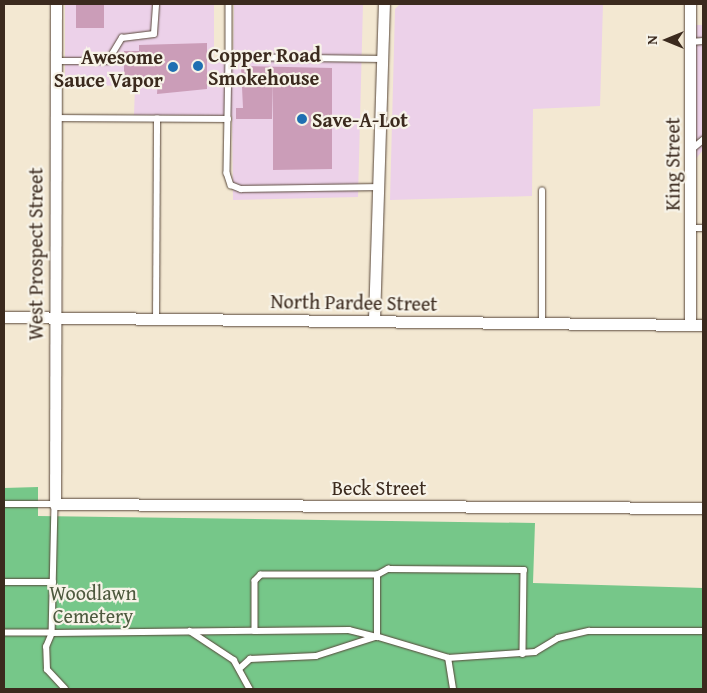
<!DOCTYPE html>
<html>
<head>
<meta charset="utf-8">
<style>
	body { margin:0 }
	#map { position:relative; width:707px; height:693px; overflow:hidden; background:#f3e8d2; font-family:"Gentium Book Plus",serif }
	div>[style] { position:absolute }
	.built>* { inset:0; background:#ecd1e9 }
	.green>* { inset:0; background:#76c789 }
	.building>* { inset:0; background:#cb9db8 }
	.roads { filter:drop-shadow(0 0 1px #574639) drop-shadow(0 0 1px #574639) }
	.lane>* { height:5.5px; margin:-2.75px; padding:0 2.75px; transform-origin:2.75px; border-radius:2.75px; background:#fff }
	.street>* { height:11px; margin:-5.5px; padding:0 5.5px; transform-origin:5.5px; border-radius:5.5px; background:#fff }
	.dots>* { width:14px; height:14px; translate:-50% -50%; box-sizing:border-box; border:2px solid #f7f3e8; border-radius:50% }
	span { translate:-50% -50%; white-space:nowrap; text-align:center; line-height:1.15; -webkit-text-stroke:4.5px #f7f3e8; paint-order:stroke }
	.poi-label { font-size:20px; color:#3b2a1e; font-weight:700 }
	.left { translate:0 -50%; text-align:left }
	.right { translate:-100% -50%; text-align:right }
	.street-label { font-size:20px; color:#3b2a1e }
	.park-label { font-size:20px; color:#4d593e }
	.frame { position:absolute; inset:0; border:5px solid #3b2a1e; pointer-events:none }
	.north { position:absolute; left:642px; top:15px; width:50px; height:50px; -webkit-text-stroke:4px #f7f3e8; paint-order:stroke; rotate:270deg; font-size:14px; font-weight:700; line-height:20px; text-align:center; color:#3b2a1e }
	.north::after { content:''; display:block; margin:auto; width:18px; height:22px; background:#3b2a1e; clip-path:polygon(50% 0,100% 100%,50% 72%,0 100%) }
</style>
</head>
<body>
<div id="map">
	<div class="built">
		<div style="clip-path:polygon(65px 4px,214px 4px,214px 62px,233px 62px,234px 4px,363px 4px,358px 197px,233px 200px,232px 116px,134px 115px,135px 86px,65px 85px)"></div>
		<div style="clip-path:polygon(400px 4px,603px 4px,600px 106px,533px 109px,532px 196px,390px 200px,395px 9px)"></div>
		<div style="clip-path:polygon(694px 25px,703px 25px,703px 150px,694px 161px)"></div>
	</div>
	<div class="green">
		<div style="clip-path:polygon(38px 487px,38px 516px,535px 523px,533px 583px,703px 588px,703px 689px,4px 689px,4px 488px)"></div>
	</div>
	<div class="building">
		<div style="clip-path:polygon(76px 4px,104px 5px,104px 28px,76px 28px)"></div>
		<div style="clip-path:polygon(207px 43px,207px 89px,157px 94px,158px 78px,124px 77px,124px 51px,139px 51px,139px 45px)"></div>
		<div style="clip-path:polygon(241px 66px,332px 68px,332px 169px,273px 170px,273px 79px,272px 119px,236px 119px,236px 108px,243px 108px)"></div>
	</div>
	<div class="roads">
		<div class="lane">
			<div style="left:229px;top:4px;width:53px;rotate:90deg"></div>
			<div style="left:229px;top:57px;width:154px;rotate:0.7deg"></div>
			<div style="left:690px;top:42px;width:13px;rotate:-4deg"></div>
			<div style="left:229px;top:57px;width:116px;rotate:91deg"></div>
			<div style="left:227px;top:173px;width:13px;rotate:72deg"></div>
			<div style="left:231px;top:185px;width:11px;rotate:22deg"></div>
			<div style="left:241px;top:189px;width:138px;rotate:-0.8deg"></div>
			<div style="left:56px;top:61px;width:52px"></div>
			<div style="left:108px;top:61px;width:27px;rotate:-59deg"></div>
			<div style="left:122px;top:38px;width:32px;rotate:-7deg"></div>
			<div style="left:154px;top:34px;width:30px;rotate:-86deg"></div>
			<div style="left:54px;top:118px;width:174px;rotate:0.3deg"></div>
			<div style="left:691px;top:150px;width:16px;rotate:-40deg"></div>
			<div style="left:691px;top:228px;width:12px"></div>
			<div style="left:156px;top:319px;width:200px;rotate:-89.7deg"></div>
			<div style="left:542px;top:324px;width:133px;rotate:-90deg"></div>
			<div style="left:4px;top:504px;width:51px"></div>
			<div style="left:55px;top:504px;width:129px;rotate:91.3deg"></div>
			<div style="left:52px;top:633px;width:48px;rotate:180deg"></div>
			<div style="left:377px;top:575px;width:116px;rotate:180deg"></div>
			<div style="left:261px;top:575px;width:8px;rotate:135deg"></div>
			<div style="left:255px;top:581px;width:50px;rotate:90deg"></div>
			<div style="left:255px;top:631px;width:94px;rotate:-0.6deg"></div>
			<div style="left:349px;top:630px;width:29px;rotate:14deg"></div>
			<div style="left:4px;top:582px;width:49px"></div>
			<div style="left:190px;top:631px;width:53px;rotate:33.4deg"></div>
			<div style="left:234px;top:660px;width:33px;rotate:61deg"></div>
			<div style="left:448px;top:658px;width:74px;rotate:-163.5deg"></div>
			<div style="left:377px;top:637px;width:62px;rotate:-90deg"></div>
			<div style="left:377px;top:575px;width:13px;rotate:-29deg"></div>
			<div style="left:388px;top:569px;width:136px;rotate:0.4deg"></div>
			<div style="left:524px;top:570px;width:84px;rotate:90.7deg"></div>
			<div style="left:239px;top:669px;width:15px;rotate:-42deg"></div>
			<div style="left:250px;top:659px;width:66px;rotate:-2.6deg"></div>
			<div style="left:316px;top:656px;width:62px;rotate:-17.9deg"></div>
			<div style="left:65px;top:689px;width:26px;rotate:-133deg"></div>
			<div style="left:47px;top:670px;width:23px;rotate:-92deg"></div>
			<div style="left:46px;top:647px;width:15px;rotate:-67deg"></div>
			<div style="left:52px;top:633px;width:203px;rotate:-0.6deg"></div>
			<div style="left:453px;top:689px;width:31px;rotate:-99deg"></div>
			<div style="left:448px;top:658px;width:87px;rotate:-3.9deg"></div>
			<div style="left:535px;top:652px;width:27px;rotate:-31deg"></div>
			<div style="left:558px;top:638px;width:32px;rotate:-13deg"></div>
			<div style="left:589px;top:631px;width:114px"></div>
		</div>
		<div class="street">
			<div style="left:56px;top:4px;width:500px;rotate:90.11deg"></div>
			<div style="left:55px;top:504px;width:648px;rotate:0.35deg"></div>
			<div style="left:4px;top:317px;width:699px;rotate:0.66deg"></div>
			<div style="left:374px;top:320px;width:316px;rotate:-88.2deg"></div>
			<div style="left:690px;top:325px;width:321px;rotate:-90deg"></div>
		</div>
	</div>
	<div class="dots">
		<div style="left:198px;top:66px;background:#1f6fb2"></div>
		<div style="left:173px;top:67px;background:#1f6fb2"></div>
		<div style="left:302px;top:119px;background:#1f6fb2"></div>
	</div>
	<div class="poi-label">
		<span class="left" style="left:208px;top:66px">Copper Road<br>Smokehouse</span>
		<span class="right" style="left:163px;top:68px">Awesome<br>Sauce Vapor</span>
		<span class="left" style="left:312px;top:119px">Save-A-Lot</span>
	</div>
	<div class="street-label">
		<span style="left:672px;top:164px;rotate:-90deg">King Street</span>
		<span style="left:35px;top:254px;rotate:-90deg">West Prospect Street</span>
		<span style="left:354px;top:302px;rotate:1deg">North Pardee Street</span>
		<span style="left:379px;top:487px">Beck Street</span>
	</div>
	<div class="park-label">
		<span style="left:93px;top:604px">Woodlawn<br>Cemetery</span>
	</div>
	<div class="frame"></div>
	<div class="north">N</div>
</div>
</body>
</html>
